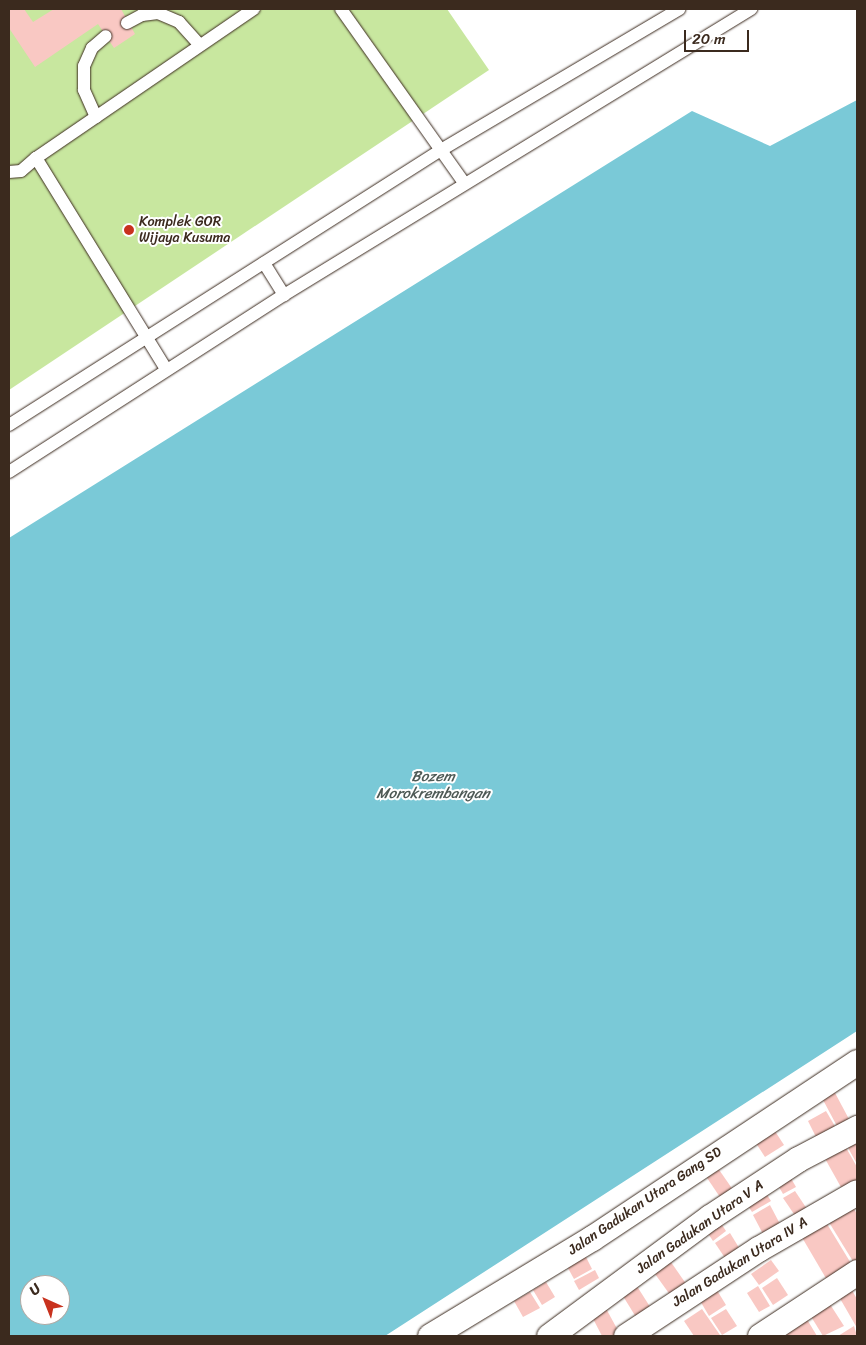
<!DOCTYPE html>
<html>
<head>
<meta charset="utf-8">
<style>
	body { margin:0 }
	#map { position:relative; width:866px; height:1345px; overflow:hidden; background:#fff; font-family:Sriracha,sans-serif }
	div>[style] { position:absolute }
	.green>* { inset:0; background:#c8e79f }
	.water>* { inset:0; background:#7ac9d7 }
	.building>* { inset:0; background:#f9c8c3 }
	.roads { filter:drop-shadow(0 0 1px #3b2a1e) drop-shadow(0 0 1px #3b2a1e) }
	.lane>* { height:12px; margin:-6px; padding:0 6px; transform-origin:6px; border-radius:6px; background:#fff }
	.street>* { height:25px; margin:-12.5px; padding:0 12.5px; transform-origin:12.5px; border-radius:12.5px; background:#fff }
	.dots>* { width:14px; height:14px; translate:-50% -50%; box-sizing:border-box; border:2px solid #fff; border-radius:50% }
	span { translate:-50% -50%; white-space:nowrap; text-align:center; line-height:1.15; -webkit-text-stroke:4px #fff; paint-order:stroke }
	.poi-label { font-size:14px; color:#3b2a1e }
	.left { translate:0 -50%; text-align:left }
	.street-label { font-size:14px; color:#3b2a1e }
	.water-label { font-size:15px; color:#4e5a56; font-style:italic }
	.frame { position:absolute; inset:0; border:10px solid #3b2a1e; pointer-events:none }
	.north { position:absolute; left:20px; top:1275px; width:50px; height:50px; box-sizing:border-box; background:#fff; border:1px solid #b1aaa5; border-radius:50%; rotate:316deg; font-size:14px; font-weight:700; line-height:20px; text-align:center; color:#3b2a1e }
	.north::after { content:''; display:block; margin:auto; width:18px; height:22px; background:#c8321e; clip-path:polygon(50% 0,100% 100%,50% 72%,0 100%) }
	.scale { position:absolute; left:684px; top:30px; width:65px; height:22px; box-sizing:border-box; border:2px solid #3b2a1e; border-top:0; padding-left:6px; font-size:15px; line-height:18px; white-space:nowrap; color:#3b2a1e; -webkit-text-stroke:4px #fff; paint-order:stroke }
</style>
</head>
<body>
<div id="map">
	<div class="green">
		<div style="clip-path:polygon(9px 9px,447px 9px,489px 70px,9px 390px)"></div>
	</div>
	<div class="water">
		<div style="clip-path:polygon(evenodd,857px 100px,857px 1031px,385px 1336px,9px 1336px,9px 538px,692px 111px,770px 146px,857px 100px,30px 1285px,60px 1285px,60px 1315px,30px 1315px,30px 1285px)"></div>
	</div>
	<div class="building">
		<div style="clip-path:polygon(9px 9px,24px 9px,33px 22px,54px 9px,121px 9px,135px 34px,114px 48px,98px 24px,35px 67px,9px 28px)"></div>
		<div style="clip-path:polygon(834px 1091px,850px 1121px,838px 1128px,822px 1098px)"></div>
		<div style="clip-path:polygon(826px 1111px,836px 1128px,817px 1139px,808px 1121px)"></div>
		<div style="clip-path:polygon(769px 1122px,784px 1145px,765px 1157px,750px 1134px)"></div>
		<div style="clip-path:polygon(857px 1140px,857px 1164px,847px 1146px)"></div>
		<div style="clip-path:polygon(844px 1144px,857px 1167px,857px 1180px,842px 1189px,823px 1155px)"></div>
		<div style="clip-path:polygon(715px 1164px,738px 1197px,726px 1206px,703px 1172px)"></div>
		<div style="clip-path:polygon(788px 1173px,796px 1187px,783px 1194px,775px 1180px)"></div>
		<div style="clip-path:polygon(764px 1190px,771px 1201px,752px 1212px,745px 1201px)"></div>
		<div style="clip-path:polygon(795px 1191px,807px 1209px,796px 1217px,783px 1198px)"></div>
		<div style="clip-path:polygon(851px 1204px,857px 1214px,857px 1261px,854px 1263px,827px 1219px)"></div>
		<div style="clip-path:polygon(770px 1205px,780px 1224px,763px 1234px,753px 1215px)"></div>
		<div style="clip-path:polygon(716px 1216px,726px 1231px,713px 1241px,703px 1226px)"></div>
		<div style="clip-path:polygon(824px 1219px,852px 1265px,827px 1280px,800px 1234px)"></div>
		<div style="clip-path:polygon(730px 1233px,741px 1251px,727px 1261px,715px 1243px)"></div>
		<div style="clip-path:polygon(583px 1251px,592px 1269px,574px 1279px,564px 1261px)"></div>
		<div style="clip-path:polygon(666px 1255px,689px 1288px,673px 1299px,650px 1267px)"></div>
		<div style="clip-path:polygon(771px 1260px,779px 1271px,759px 1285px,751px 1274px)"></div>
		<div style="clip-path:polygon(595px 1270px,599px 1278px,579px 1290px,574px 1281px)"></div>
		<div style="clip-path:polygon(777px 1278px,788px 1295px,773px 1305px,762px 1288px)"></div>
		<div style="clip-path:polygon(633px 1280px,654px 1313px,639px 1322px,618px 1288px)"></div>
		<div style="clip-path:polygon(546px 1282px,555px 1297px,542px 1305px,533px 1290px)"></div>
		<div style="clip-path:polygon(712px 1282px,726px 1305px,709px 1316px,695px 1292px)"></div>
		<div style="clip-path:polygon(758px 1286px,770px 1306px,759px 1312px,747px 1293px)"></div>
		<div style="clip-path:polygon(850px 1287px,857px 1299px,857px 1328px,838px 1295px)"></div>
		<div style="clip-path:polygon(530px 1292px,540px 1308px,523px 1317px,514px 1301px)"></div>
		<div style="clip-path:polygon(826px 1298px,844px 1326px,823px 1336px,807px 1310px)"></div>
		<div style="clip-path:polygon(603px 1303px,621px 1336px,602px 1336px,589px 1311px)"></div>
		<div style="clip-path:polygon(702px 1309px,720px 1335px,718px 1336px,694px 1336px,684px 1321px)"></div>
		<div style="clip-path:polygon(726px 1309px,737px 1326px,722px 1335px,711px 1318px)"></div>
		<div style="clip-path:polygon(805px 1316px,817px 1336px,775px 1336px)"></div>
		<div style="clip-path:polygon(854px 1326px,857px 1336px,838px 1336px)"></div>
	</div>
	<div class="roads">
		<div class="lane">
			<div style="left:341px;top:9px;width:213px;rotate:54.7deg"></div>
			<div style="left:127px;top:23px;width:17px;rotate:-28deg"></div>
			<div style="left:142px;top:15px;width:16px;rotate:-7deg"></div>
			<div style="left:158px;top:13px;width:23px;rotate:23deg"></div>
			<div style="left:179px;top:22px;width:31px;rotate:48deg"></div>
			<div style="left:96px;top:117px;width:30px;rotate:-114deg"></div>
			<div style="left:84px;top:90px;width:24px;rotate:-90deg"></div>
			<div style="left:84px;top:66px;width:20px;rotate:-66deg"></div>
			<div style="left:92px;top:48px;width:18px;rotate:-41deg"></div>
			<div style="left:9px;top:172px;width:12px;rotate:-5deg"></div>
			<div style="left:21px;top:171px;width:20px;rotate:-41deg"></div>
			<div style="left:264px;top:263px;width:38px;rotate:58deg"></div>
			<div style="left:166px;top:369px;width:248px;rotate:-121.6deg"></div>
			<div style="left:36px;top:158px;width:264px;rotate:-34.4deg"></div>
			<div style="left:9px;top:425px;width:512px;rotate:-32.48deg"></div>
			<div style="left:441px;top:150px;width:277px;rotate:-30.6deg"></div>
			<div style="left:9px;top:472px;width:327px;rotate:-32.8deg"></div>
			<div style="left:284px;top:295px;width:548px;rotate:-31.48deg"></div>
		</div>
		<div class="street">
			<div style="left:430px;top:1336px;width:189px;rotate:-31.2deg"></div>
			<div style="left:592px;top:1238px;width:318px;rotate:-33.6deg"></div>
			<div style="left:549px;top:1336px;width:200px;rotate:-36.5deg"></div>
			<div style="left:710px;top:1217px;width:105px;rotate:-33.4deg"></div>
			<div style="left:798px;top:1159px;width:67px;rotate:-27.7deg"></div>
			<div style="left:626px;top:1336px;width:158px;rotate:-33.4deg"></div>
			<div style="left:758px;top:1249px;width:114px;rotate:-29.9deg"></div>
			<div style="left:760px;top:1336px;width:116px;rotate:-33.4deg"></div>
		</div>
	</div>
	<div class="dots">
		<div style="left:129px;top:230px;background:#c8321e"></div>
	</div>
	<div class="poi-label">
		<span class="left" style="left:139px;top:230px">Komplek GOR<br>Wijaya Kusuma</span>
	</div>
	<div class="street-label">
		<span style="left:645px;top:1201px;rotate:-34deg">Jalan Gadukan Utara Gang SD</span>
		<span style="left:700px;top:1227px;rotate:-35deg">Jalan Gadukan Utara V A</span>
		<span style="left:740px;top:1262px;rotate:-32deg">Jalan Gadukan Utara IV A</span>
	</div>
	<div class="water-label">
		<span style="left:433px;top:785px">Bozem<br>Morokrembangan</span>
	</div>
	<div class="frame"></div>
	<div class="north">U</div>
	<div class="scale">20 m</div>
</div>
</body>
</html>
